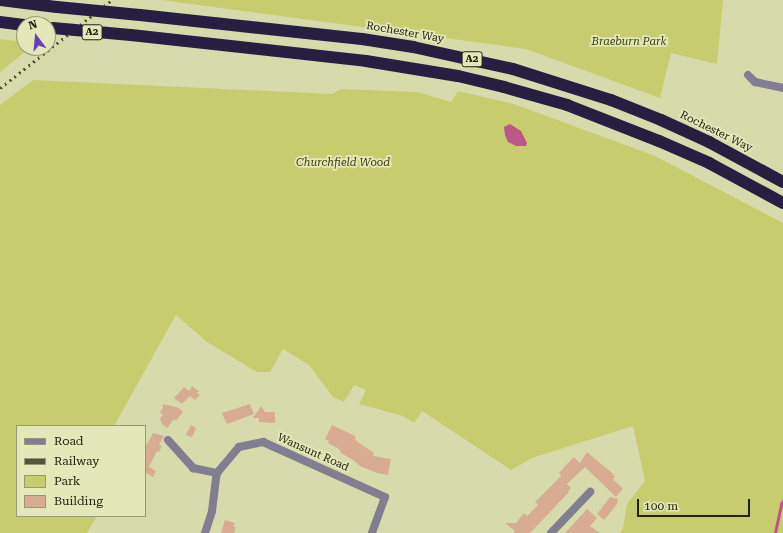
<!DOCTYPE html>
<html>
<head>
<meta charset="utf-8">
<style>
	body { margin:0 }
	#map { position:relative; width:783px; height:533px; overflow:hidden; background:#d7dbac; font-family:"Roboto Serif",serif }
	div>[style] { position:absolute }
	.green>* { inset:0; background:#c7cd6e }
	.water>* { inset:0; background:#bc5788 }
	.stream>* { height:2.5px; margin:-1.25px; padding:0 1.25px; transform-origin:1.25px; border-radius:1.25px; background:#bc5788 }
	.building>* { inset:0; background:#d8ac93 }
	.minor>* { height:8px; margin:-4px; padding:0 4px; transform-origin:4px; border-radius:4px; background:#807e90 }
	.highway>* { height:12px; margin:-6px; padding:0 6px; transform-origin:6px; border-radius:6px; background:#261f41 }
	.rail>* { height:2.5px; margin-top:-1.25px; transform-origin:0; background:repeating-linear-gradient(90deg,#54553b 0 2px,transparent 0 6px) }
	.highway-bridge>* { height:12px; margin:-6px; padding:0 6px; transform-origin:6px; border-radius:6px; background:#261f41 }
	span { translate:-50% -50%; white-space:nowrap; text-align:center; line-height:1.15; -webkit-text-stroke:3.5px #e4e8b9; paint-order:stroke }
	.shield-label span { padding:1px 3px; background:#e4e8b9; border:1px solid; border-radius:3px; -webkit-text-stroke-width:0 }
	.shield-label { font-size:10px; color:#212210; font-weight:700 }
	.street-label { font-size:11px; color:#212210 }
	.park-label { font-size:11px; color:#3b3d0b; font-style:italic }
	.legend { position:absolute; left:16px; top:425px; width:130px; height:92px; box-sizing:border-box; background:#e4e8b9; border:1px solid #969975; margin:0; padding:5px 7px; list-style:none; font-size:12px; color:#212210 }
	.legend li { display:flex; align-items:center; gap:8px; height:20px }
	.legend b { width:20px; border:1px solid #969975 }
	.north { position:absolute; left:16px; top:16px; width:40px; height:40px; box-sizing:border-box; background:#e4e8b9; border:1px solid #969975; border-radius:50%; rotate:344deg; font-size:11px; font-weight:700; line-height:16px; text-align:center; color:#212210 }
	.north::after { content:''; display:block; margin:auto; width:14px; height:18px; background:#6642bb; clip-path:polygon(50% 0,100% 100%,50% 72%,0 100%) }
	.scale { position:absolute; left:637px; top:499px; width:113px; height:18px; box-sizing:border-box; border:2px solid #212210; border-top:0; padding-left:5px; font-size:12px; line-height:14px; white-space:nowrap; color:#212210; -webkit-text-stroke:3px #e4e8b9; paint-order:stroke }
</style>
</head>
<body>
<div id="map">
	<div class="green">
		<div style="clip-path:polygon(161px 0,723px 0,717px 64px,671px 53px,660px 98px,526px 49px)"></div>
		<div style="clip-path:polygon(0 39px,24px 42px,24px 48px,30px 48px,0 72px)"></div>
		<div style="clip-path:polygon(33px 80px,332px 94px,341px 89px,417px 92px,451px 102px,458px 91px,514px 104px,655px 156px,783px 223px,783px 533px,620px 533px,623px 528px,627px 504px,645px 481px,633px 426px,532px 458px,511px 470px,422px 411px,414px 423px,403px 416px,359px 404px,366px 390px,354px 385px,344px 402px,333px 397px,309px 365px,283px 349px,270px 372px,257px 372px,207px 342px,176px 315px,114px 426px,17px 426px,17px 516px,97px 516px,87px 533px,0 533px,0 105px)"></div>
	</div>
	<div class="water">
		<div style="clip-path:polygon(510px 124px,521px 131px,527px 143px,526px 146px,516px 146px,508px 142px,505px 135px,504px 127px)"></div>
	</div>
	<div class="stream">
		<div style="left:775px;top:533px;width:30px;rotate:-78deg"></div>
		<div style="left:781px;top:504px;width:4px;rotate:-56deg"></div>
	</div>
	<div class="building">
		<div style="clip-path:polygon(192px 386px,199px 391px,197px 393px,200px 395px,195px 400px,190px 396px,182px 404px,174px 398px,184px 387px,189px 391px)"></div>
		<div style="clip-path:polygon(163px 404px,179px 408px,183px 412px,176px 421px,174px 419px,167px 428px,162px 424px,160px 418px,163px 415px,160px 412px,163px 408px)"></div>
		<div style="clip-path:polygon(250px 404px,254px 414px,227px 424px,222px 413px)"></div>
		<div style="clip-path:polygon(261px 406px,265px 412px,275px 412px,275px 423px,259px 422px,259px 418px,253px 418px)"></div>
		<div style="clip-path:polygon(191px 425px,196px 428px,192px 437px,186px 435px)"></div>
		<div style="clip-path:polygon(332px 425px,355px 436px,356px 441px,374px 453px,373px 456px,391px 459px,388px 475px,377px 473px,360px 466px,353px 460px,341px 453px,339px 449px,328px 443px,329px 441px,325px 439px)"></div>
		<div style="clip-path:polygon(153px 433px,164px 436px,159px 445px,162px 446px,159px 452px,157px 451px,149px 467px,156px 471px,153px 477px,146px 473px,145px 476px,145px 448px)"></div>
		<div style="clip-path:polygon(587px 452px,612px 473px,615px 477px,613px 479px,623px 489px,616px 497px,585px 467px,567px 484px,571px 488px,568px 491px,569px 492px,530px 533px,513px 533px,515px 531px,505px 523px,516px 523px,524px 513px,527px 516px,538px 505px,535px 502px,561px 476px,559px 473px,568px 463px,574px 457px,580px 463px)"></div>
		<div style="clip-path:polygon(610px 497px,618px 499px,617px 504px,604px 520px,597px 514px)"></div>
		<div style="clip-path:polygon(587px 509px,597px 518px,590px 526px,600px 533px,565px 533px)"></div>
		<div style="clip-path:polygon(225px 520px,235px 523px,233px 527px,236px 527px,234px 533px,221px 533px)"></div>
	</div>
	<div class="minor">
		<div style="left:748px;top:75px;width:10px;rotate:45deg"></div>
		<div style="left:755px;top:82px;width:29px;rotate:12deg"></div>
		<div style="left:168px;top:440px;width:38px;rotate:48deg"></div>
		<div style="left:193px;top:468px;width:25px;rotate:12deg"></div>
		<div style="left:205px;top:533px;width:23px;rotate:-72deg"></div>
		<div style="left:212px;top:511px;width:38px;rotate:-83deg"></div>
		<div style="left:217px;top:473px;width:34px;rotate:-50deg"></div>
		<div style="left:239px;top:447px;width:25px;rotate:-12deg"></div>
		<div style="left:263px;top:442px;width:134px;rotate:24.3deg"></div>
		<div style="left:385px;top:497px;width:38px;rotate:110deg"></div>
		<div style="left:551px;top:533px;width:57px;rotate:-46.4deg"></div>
	</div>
	<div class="highway">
		<div style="left:0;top:0;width:57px;rotate:7deg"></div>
		<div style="left:140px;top:15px;width:223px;rotate:6.2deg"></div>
		<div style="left:362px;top:39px;width:52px;rotate:8.9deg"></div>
		<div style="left:413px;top:47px;width:102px;rotate:12.4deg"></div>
		<div style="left:513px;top:69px;width:103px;rotate:17.6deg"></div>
		<div style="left:611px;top:100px;width:54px;rotate:21.8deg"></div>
		<div style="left:661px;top:120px;width:53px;rotate:24.6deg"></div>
		<div style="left:709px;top:142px;width:84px;rotate:28.4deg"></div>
		<div style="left:0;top:22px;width:24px;rotate:7deg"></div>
		<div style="left:131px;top:35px;width:236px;rotate:6.3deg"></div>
		<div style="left:366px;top:61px;width:93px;rotate:9.3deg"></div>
		<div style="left:458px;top:76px;width:47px;rotate:13.4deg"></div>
		<div style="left:504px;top:87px;width:66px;rotate:15.9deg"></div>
		<div style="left:567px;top:105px;width:99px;rotate:21.4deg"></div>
		<div style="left:659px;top:141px;width:55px;rotate:23.7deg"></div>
		<div style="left:709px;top:163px;width:84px;rotate:28.4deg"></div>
	</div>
	<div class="rail">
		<div style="left:0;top:88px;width:142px;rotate:-38.2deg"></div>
	</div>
	<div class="highway-bridge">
		<div style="left:57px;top:7px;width:83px;rotate:5.5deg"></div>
		<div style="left:53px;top:28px;width:78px;rotate:5.1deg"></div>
	</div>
	<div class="shield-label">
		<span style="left:92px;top:32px">A2</span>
		<span style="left:472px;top:59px">A2</span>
	</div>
	<div class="street-label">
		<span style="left:405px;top:33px;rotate:10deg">Rochester Way</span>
		<span style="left:716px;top:132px;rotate:26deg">Rochester Way</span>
		<span style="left:313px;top:453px;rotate:24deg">Wansunt Road</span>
	</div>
	<div class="park-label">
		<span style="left:629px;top:42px">Braeburn Park</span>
		<span style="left:343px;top:163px">Churchfield Wood</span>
	</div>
	<ul class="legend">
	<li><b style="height:5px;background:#807e90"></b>Road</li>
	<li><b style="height:5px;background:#54553b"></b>Railway</li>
	<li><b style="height:11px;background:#c7cd6e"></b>Park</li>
	<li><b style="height:11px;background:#d8ac93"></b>Building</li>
	</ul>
	<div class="north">N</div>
	<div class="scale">100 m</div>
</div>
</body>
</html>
